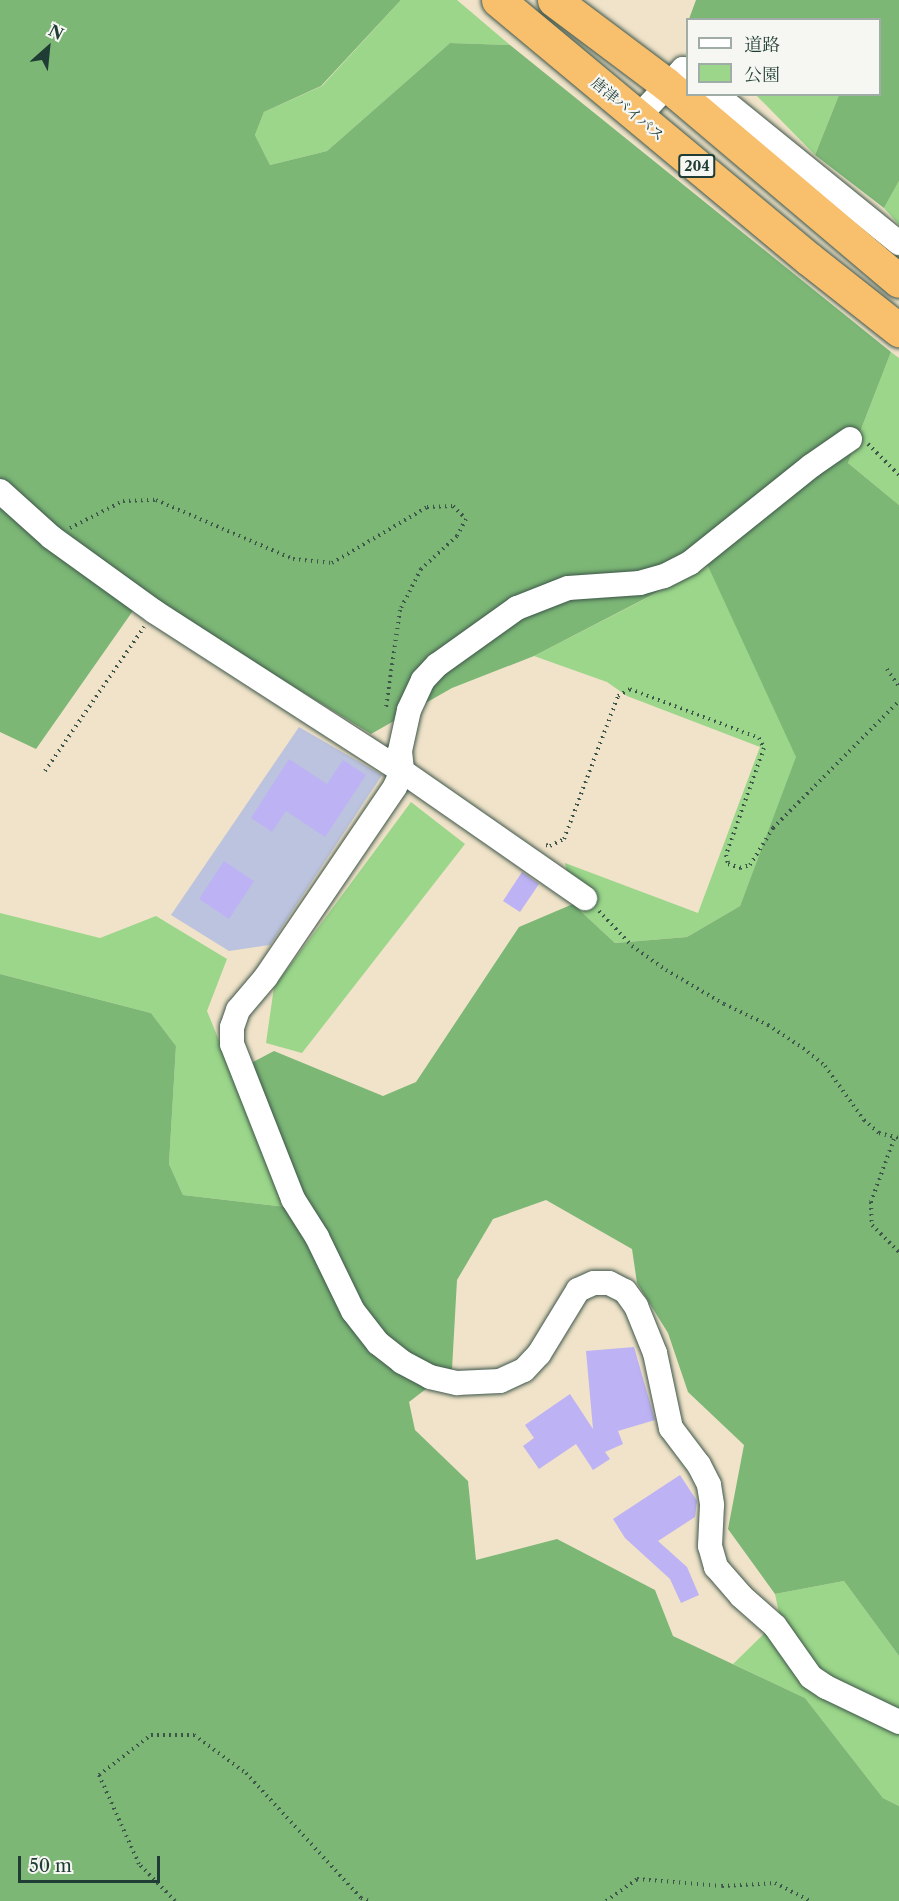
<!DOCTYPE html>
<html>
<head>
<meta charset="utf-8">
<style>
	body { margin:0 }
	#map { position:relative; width:899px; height:1901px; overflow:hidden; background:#f0e3c9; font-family:"Libre Caslon Text","Noto Serif JP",serif }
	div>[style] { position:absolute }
	.industrial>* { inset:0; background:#bcc3de }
	.green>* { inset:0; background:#9bd68a }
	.forest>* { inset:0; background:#7cb776 }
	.building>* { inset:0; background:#bdb2f3 }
	.path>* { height:4px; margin-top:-2px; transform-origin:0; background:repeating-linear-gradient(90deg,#3e564a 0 1.5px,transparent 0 6px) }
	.roads { filter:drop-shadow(0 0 2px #3e564a) drop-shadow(0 0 2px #3e564a) }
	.minor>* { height:24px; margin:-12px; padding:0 12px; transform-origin:12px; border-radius:12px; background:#fff }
	.highway>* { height:33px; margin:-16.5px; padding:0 16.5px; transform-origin:16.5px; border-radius:16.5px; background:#f8bf6c }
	span { translate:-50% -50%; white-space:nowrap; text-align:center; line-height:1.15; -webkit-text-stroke:4.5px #f6f6f2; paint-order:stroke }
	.shield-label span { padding:2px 4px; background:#f6f6f2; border:2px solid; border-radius:4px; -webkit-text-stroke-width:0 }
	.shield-label { font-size:14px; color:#1f3d34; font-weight:700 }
	.street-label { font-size:15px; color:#1f3d34 }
	.legend { position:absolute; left:686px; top:18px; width:195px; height:78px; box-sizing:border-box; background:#f6f6f2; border:2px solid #a0aca6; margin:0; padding:8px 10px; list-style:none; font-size:18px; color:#1f3d34 }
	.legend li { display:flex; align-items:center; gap:12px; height:30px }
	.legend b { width:30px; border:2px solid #a0aca6 }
	.north { position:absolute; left:18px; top:18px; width:60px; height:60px; -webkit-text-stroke:4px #f6f6f2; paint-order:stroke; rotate:27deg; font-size:16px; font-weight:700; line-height:24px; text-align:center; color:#1f3d34 }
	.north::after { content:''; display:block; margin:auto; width:21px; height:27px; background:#1f3d34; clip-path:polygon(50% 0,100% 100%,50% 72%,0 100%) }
	.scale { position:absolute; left:18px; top:1856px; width:142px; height:27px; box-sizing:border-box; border:3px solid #1f3d34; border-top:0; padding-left:8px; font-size:18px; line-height:21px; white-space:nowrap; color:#1f3d34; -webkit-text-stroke:4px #f6f6f2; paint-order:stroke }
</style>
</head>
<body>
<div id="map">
	<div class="industrial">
		<div style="clip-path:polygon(299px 727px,382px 775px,270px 945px,229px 951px,171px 915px)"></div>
	</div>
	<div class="green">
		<div style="clip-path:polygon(401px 0,457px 0,510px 45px,450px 43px,327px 151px,270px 165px,255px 135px,264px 112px,322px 86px)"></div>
		<div style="clip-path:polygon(756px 95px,839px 95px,815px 155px)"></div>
		<div style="clip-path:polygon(899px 181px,899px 225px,884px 208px)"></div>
		<div style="clip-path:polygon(891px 352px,899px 358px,899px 505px,848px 463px)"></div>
		<div style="clip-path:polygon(709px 566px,797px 757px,740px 906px,687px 937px,615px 943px,573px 904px,565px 863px,698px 913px,760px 747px,627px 696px,607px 682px,534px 656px)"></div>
		<div style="clip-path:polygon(411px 802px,465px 844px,302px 1053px,266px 1043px,274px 987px)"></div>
		<div style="clip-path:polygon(0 913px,100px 938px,156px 916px,227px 959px,207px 1011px,287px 1207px,183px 1195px,169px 1164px,176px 1046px,151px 1013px,0 974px)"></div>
		<div style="clip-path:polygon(844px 1581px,899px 1656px,899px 1806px,883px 1798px,805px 1698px,733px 1664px,780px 1618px,775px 1594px)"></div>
	</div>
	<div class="forest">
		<div style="clip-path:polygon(0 0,401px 0,321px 86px,264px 112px,255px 135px,270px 165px,327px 151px,450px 43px,510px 45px,891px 352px,848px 463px,899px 505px,899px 1656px,844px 1581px,775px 1594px,728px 1529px,744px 1445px,688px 1392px,668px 1333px,637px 1283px,632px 1249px,546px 1200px,493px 1219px,457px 1280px,452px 1369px,409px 1402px,415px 1430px,468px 1481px,476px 1560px,557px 1539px,655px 1590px,673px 1636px,805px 1698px,883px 1798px,899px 1806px,899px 1901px,0 1901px,0 974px,151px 1013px,176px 1046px,169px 1164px,183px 1195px,286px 1207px,253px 1062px,274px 1051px,383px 1096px,416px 1082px,519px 927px,573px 904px,615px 943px,687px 937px,740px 906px,796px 757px,708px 566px,534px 656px,452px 688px,371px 734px,144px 595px,36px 749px,0 732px)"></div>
		<div style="clip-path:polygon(696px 0,899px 0,899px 181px,884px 208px,815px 155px,839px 95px,880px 94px,880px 20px,689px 19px)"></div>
	</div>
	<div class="building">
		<div style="clip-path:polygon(289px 759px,327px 784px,343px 760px,366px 775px,325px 837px,286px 811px,272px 832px,251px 818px)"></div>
		<div style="clip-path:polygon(224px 861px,254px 881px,229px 919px,199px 899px)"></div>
		<div style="clip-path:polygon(522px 872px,539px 884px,520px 912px,503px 901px)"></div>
		<div style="clip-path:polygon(634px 1347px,655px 1420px,618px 1431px,623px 1444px,605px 1452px,610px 1459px,593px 1470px,576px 1444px,539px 1469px,523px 1446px,534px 1438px,525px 1425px,570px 1394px,593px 1429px,586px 1351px)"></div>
		<div style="clip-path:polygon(680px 1475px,697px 1501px,695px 1517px,658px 1541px,687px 1567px,699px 1595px,681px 1603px,670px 1579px,625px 1538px,613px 1519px)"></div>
	</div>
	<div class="path">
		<div style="left:868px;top:444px;width:44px;rotate:45deg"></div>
		<div style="left:70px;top:528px;width:59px;rotate:-27deg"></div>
		<div style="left:123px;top:501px;width:33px;rotate:-2deg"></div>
		<div style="left:156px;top:500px;width:149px;rotate:23.3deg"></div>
		<div style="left:293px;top:559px;width:39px;rotate:6deg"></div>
		<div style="left:332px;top:563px;width:110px;rotate:-30.5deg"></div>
		<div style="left:427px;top:507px;width:26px;rotate:-2deg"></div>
		<div style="left:453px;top:506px;width:18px;rotate:45deg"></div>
		<div style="left:466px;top:519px;width:19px;rotate:118deg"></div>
		<div style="left:457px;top:536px;width:49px;rotate:137.5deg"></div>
		<div style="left:421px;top:569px;width:46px;rotate:117.1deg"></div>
		<div style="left:400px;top:610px;width:98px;rotate:98.2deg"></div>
		<div style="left:887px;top:669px;width:22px;rotate:56deg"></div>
		<div style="left:45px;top:771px;width:175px;rotate:-55.5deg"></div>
		<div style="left:546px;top:845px;width:4px;rotate:14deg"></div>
		<div style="left:550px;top:846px;width:16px;rotate:-27deg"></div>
		<div style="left:564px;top:839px;width:153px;rotate:-69.3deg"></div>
		<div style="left:618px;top:696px;width:14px;rotate:-30deg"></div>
		<div style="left:630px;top:689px;width:138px;rotate:20.8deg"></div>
		<div style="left:759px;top:738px;width:11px;rotate:63deg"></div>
		<div style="left:764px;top:748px;width:114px;rotate:109.6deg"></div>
		<div style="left:726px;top:855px;width:9px;rotate:77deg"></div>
		<div style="left:728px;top:864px;width:13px;rotate:18deg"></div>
		<div style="left:740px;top:868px;width:10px;rotate:-17deg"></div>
		<div style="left:750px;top:865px;width:44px;rotate:-58.1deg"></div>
		<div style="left:773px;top:828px;width:179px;rotate:-45.2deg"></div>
		<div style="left:599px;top:911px;width:48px;rotate:46.7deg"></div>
		<div style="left:632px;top:946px;width:42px;rotate:35.2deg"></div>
		<div style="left:666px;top:970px;width:67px;rotate:30.4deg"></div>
		<div style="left:724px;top:1004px;width:49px;rotate:25.5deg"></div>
		<div style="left:768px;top:1025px;width:42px;rotate:33.3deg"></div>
		<div style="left:803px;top:1048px;width:28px;rotate:39deg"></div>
		<div style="left:825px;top:1066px;width:67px;rotate:54.2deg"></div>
		<div style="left:864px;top:1120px;width:20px;rotate:41deg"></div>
		<div style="left:879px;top:1133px;width:21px;rotate:14deg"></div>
		<div style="left:894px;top:1139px;width:67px;rotate:110.1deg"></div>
		<div style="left:871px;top:1202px;width:23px;rotate:88deg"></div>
		<div style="left:872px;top:1225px;width:38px;rotate:45deg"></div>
		<div style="left:175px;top:1901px;width:52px;rotate:-134.2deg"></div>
		<div style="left:139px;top:1864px;width:98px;rotate:-114.2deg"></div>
		<div style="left:99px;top:1775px;width:66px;rotate:-37.6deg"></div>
		<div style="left:151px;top:1735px;width:43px"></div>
		<div style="left:194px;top:1735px;width:64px;rotate:36.2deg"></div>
		<div style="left:246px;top:1773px;width:170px;rotate:47.4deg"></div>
		<div style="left:361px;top:1898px;width:9px;rotate:21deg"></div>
		<div style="left:606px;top:1901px;width:38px;rotate:-35deg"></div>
		<div style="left:637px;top:1879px;width:85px;rotate:4.7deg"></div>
		<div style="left:722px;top:1886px;width:53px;rotate:-3.2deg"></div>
		<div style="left:775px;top:1883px;width:39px;rotate:27deg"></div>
	</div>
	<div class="roads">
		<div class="minor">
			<div style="left:715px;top:94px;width:237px;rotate:39deg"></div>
			<div style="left:638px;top:117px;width:66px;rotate:-46.8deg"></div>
			<div style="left:683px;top:69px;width:6px;rotate:39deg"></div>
			<div style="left:850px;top:439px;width:47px;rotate:145.3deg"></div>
			<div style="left:811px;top:466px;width:155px;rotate:141.3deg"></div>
			<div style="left:690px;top:563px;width:29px;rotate:153deg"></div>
			<div style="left:664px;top:576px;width:25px;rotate:164deg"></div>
			<div style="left:640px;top:583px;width:72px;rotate:176deg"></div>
			<div style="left:568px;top:588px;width:55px;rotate:158.6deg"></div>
			<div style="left:517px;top:608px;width:98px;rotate:144.5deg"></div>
			<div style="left:437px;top:665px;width:21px;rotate:133deg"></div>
			<div style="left:423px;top:680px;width:33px;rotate:115deg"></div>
			<div style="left:409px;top:710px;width:42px;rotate:102.4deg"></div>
			<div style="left:400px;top:751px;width:20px;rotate:84deg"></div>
			<div style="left:402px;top:771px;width:17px;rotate:114deg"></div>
			<div style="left:395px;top:787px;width:230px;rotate:124.2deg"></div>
			<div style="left:266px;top:977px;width:43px;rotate:130.3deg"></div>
			<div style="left:238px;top:1010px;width:18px;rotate:109deg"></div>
			<div style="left:232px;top:1027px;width:17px;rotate:90deg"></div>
			<div style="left:232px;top:1044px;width:167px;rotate:68.5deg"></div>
			<div style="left:293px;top:1199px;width:45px;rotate:57.7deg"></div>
			<div style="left:317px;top:1237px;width:82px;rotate:64.1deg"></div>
			<div style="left:353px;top:1311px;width:41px;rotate:52deg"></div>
			<div style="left:378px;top:1343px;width:31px;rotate:38deg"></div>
			<div style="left:402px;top:1362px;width:32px;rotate:28deg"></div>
			<div style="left:430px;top:1377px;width:28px;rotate:13deg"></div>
			<div style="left:457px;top:1383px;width:43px;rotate:-2.7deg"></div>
			<div style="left:500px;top:1381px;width:26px;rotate:-25deg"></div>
			<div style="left:524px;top:1370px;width:22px;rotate:-47deg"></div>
			<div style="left:539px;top:1354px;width:75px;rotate:-58.6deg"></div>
			<div style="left:578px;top:1290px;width:17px;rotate:-24deg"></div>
			<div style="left:594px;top:1283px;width:15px"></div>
			<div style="left:609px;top:1283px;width:18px;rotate:27deg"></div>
			<div style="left:625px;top:1291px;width:19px;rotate:54deg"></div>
			<div style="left:636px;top:1306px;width:51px;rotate:68deg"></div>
			<div style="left:655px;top:1353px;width:77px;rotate:78deg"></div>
			<div style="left:671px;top:1428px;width:46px;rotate:52.9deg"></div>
			<div style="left:699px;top:1465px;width:22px;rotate:63deg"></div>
			<div style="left:709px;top:1485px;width:20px;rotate:81deg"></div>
			<div style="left:712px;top:1505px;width:41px;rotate:92.8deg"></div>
			<div style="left:710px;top:1546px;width:22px;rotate:74deg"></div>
			<div style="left:716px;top:1567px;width:38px;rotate:49deg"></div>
			<div style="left:741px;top:1596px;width:45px;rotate:41.4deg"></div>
			<div style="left:775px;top:1626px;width:62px;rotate:54.8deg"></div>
			<div style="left:811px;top:1677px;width:18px;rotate:34deg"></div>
			<div style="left:826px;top:1687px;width:81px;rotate:25.6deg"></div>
			<div style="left:0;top:491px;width:69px;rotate:42deg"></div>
			<div style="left:51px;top:537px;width:128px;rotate:35.8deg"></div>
			<div style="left:155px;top:612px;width:294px;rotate:32.8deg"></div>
			<div style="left:402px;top:771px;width:223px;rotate:34.8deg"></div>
		</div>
		<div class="highway">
			<div style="left:498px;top:0;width:405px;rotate:39.8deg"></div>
			<div style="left:809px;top:259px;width:115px;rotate:38.3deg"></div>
			<div style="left:554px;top:0;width:140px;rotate:36.9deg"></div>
			<div style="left:666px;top:84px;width:305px;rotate:40.2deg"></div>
		</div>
	</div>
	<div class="shield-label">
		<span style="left:697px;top:166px">204</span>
	</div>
	<div class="street-label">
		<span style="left:628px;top:109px;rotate:40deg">唐津バイパス</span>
	</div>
	<ul class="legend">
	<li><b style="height:8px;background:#fff"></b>道路</li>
	<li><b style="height:16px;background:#9bd68a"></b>公園</li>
	</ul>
	<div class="north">N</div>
	<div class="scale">50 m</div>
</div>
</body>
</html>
